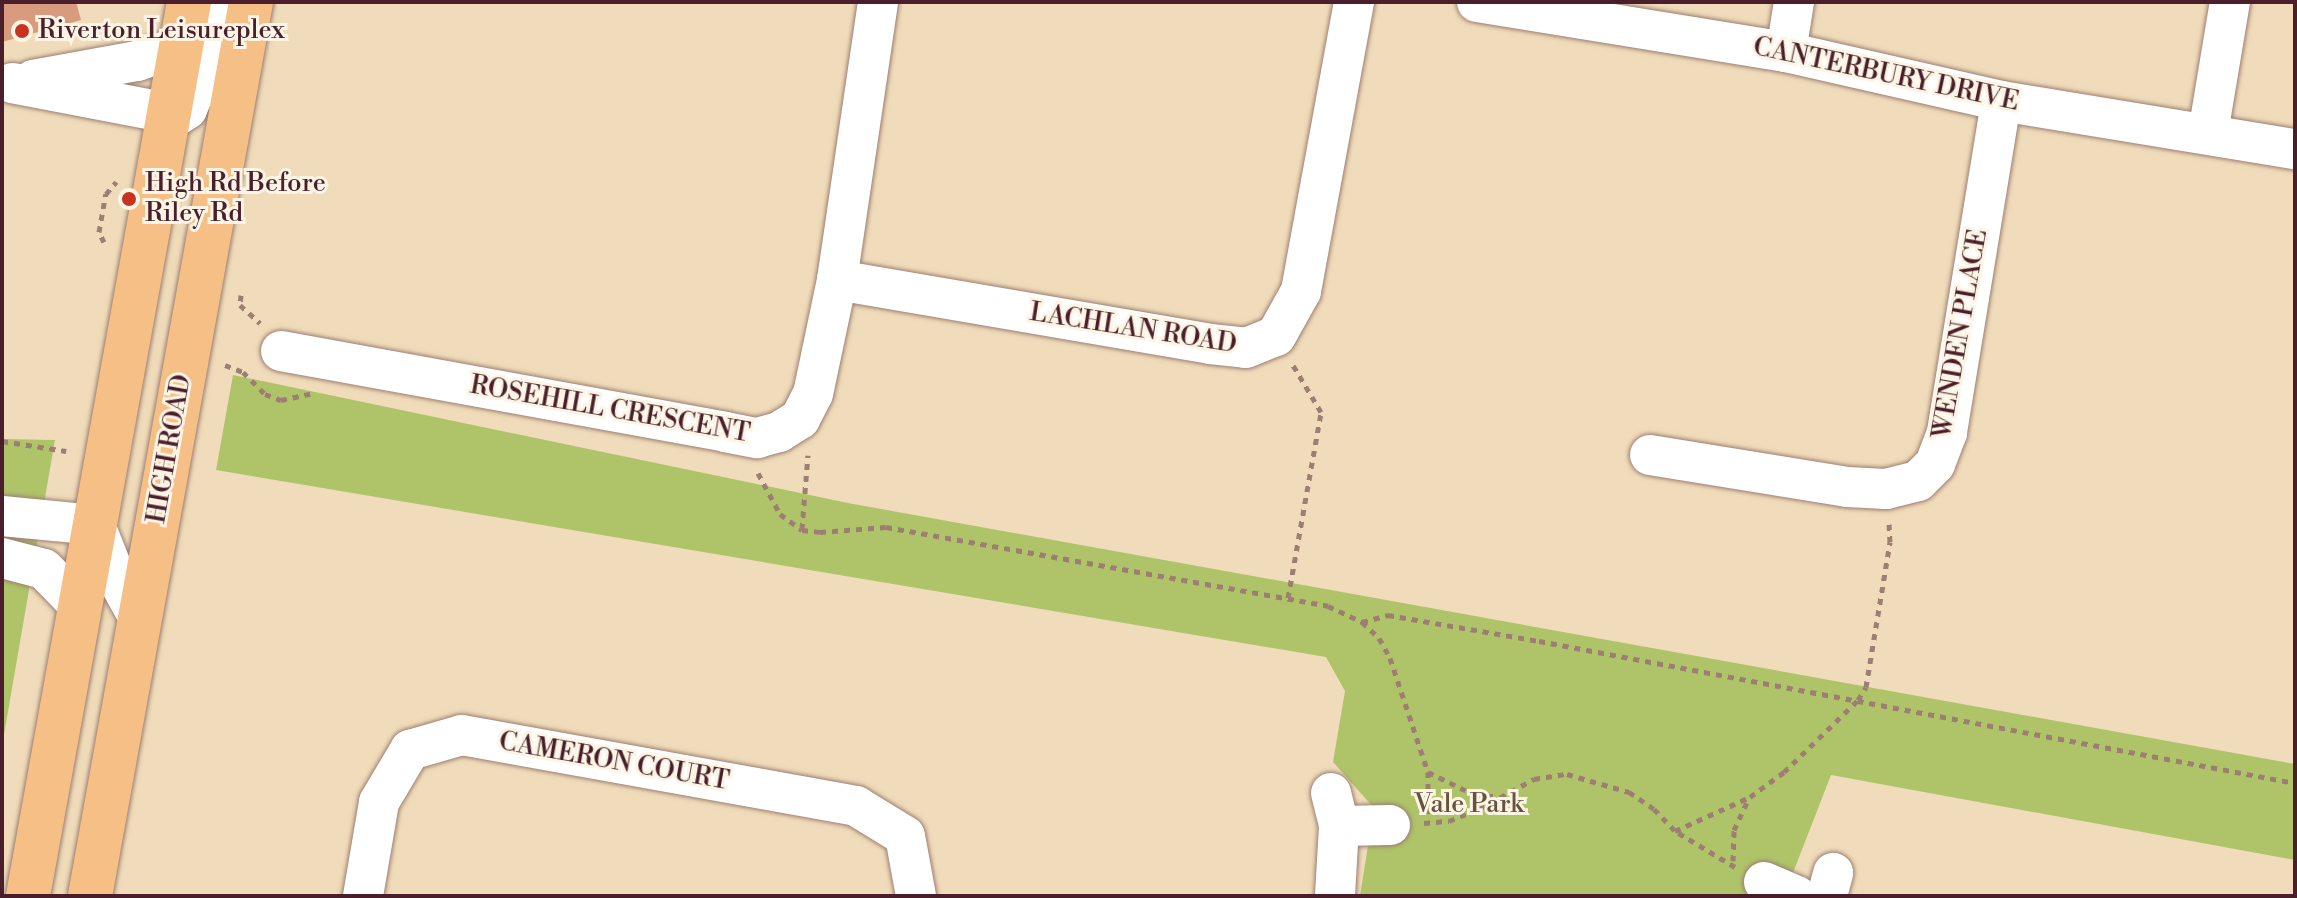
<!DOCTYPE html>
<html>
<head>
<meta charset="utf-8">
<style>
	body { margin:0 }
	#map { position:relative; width:2297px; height:898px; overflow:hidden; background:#f0dcba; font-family:"Libre Bodoni",serif }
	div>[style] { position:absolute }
	.green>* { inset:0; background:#afc469 }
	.building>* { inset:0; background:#d89b7d }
	.path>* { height:5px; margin-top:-2.5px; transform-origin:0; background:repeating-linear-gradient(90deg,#9d7e72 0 6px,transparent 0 12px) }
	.roads { filter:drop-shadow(0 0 2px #9d7e72) drop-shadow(0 0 2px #9d7e72) }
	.minor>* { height:40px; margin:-20px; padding:0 20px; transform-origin:20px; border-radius:20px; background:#fff }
	.major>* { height:44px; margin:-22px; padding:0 22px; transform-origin:22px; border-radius:22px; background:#f5bf86 }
	.dots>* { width:22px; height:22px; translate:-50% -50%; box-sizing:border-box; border:4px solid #fcf5e5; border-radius:50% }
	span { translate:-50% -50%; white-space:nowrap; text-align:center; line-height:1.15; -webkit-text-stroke:6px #fcf5e5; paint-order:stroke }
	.poi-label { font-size:26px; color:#4a1f2b }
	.left { translate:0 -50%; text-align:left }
	.street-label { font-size:26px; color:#4a1f2b }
	.park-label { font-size:26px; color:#68513e }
	.frame { position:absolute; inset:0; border:4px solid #4a1f2b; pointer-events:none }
</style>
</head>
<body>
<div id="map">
	<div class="green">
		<div style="clip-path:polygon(233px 375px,848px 503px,2295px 764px,2295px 860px,1831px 775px,1784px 896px,1360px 896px,1374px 808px,1333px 762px,1345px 691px,1326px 657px,216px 470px)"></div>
		<div style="clip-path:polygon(2px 439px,55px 440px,2px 746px)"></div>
	</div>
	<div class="building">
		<div style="clip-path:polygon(2px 2px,76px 2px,81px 20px,2px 42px)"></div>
	</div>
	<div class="path">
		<div style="left:104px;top:242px;width:11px;rotate:-117deg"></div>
		<div style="left:99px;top:232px;width:39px;rotate:-80deg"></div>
		<div style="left:106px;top:194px;width:16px;rotate:-50deg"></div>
		<div style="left:241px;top:295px;width:10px;rotate:96deg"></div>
		<div style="left:240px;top:305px;width:27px;rotate:42deg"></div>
		<div style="left:225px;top:365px;width:19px;rotate:21deg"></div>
		<div style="left:243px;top:372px;width:31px;rotate:45deg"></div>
		<div style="left:265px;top:394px;width:17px;rotate:21deg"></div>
		<div style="left:281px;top:400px;width:30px;rotate:-12deg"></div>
		<div style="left:2px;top:441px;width:65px;rotate:8.9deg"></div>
		<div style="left:758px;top:473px;width:47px;rotate:61.8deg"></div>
		<div style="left:780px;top:514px;width:27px;rotate:36deg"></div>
		<div style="left:802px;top:530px;width:18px;rotate:6deg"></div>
		<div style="left:820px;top:532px;width:66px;rotate:-4.3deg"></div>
		<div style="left:886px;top:527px;width:449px;rotate:10.1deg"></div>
		<div style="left:1328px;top:606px;width:38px;rotate:25deg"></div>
		<div style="left:1362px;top:622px;width:23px;rotate:43deg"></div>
		<div style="left:1379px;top:638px;width:23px;rotate:61deg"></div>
		<div style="left:1390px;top:658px;width:120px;rotate:71.6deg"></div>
		<div style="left:1428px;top:772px;width:46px;rotate:90deg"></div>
		<div style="left:802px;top:529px;width:74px;rotate:-85.4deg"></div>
		<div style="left:1288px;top:598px;width:189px;rotate:-79.9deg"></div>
		<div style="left:1321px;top:412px;width:55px;rotate:-120.8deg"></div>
		<div style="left:1362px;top:622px;width:27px;rotate:-15deg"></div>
		<div style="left:1388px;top:615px;width:153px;rotate:9.8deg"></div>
		<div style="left:1539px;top:641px;width:769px;rotate:10.64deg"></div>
		<div style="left:1428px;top:772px;width:52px;rotate:26.1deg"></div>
		<div style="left:1475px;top:795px;width:22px;rotate:3deg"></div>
		<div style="left:1424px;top:823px;width:25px;rotate:-5deg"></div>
		<div style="left:1449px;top:821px;width:32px;rotate:-22deg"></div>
		<div style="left:1479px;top:809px;width:63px;rotate:-28.6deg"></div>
		<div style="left:1534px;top:779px;width:33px;rotate:-9deg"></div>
		<div style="left:1567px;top:774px;width:65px;rotate:16.2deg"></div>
		<div style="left:1629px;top:792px;width:30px;rotate:34deg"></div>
		<div style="left:1654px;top:809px;width:30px;rotate:46deg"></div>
		<div style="left:1733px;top:861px;width:31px;rotate:-88deg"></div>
		<div style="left:1734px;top:830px;width:35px;rotate:-65deg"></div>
		<div style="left:1735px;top:867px;width:70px;rotate:-149deg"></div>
		<div style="left:1675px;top:831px;width:82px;rotate:-24.4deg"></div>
		<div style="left:1750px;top:797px;width:42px;rotate:-36.3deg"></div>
		<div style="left:1784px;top:772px;width:103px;rotate:-44.2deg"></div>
		<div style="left:1858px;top:700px;width:15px;rotate:-58deg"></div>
		<div style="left:1866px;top:687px;width:147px;rotate:-80.6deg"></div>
		<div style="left:1890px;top:542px;width:18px;rotate:-93deg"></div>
	</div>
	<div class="roads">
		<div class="minor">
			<div style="left:1477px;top:2px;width:313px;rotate:9.2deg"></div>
			<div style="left:1786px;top:52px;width:221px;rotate:12.8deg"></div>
			<div style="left:2001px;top:101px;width:298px;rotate:9.3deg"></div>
			<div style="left:1786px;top:52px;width:51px;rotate:-80.9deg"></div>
			<div style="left:33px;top:80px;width:106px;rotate:-10.4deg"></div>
			<div style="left:137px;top:61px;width:46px;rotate:-18.8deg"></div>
			<div style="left:12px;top:83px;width:169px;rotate:10.9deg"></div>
			<div style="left:178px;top:115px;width:11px;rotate:-34deg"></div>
			<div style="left:187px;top:109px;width:15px;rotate:-67deg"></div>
			<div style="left:193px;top:95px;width:98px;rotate:-71.6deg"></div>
			<div style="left:2208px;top:133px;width:133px;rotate:-80.5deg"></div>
			<div style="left:837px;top:280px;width:378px;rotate:9.7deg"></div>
			<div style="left:1210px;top:344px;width:36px;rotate:6deg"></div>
			<div style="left:1246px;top:348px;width:32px;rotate:-22deg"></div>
			<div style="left:1276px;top:336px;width:51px;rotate:-60.9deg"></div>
			<div style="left:1301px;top:291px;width:294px;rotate:-79.6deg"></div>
			<div style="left:281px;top:351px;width:451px;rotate:10.3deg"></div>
			<div style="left:725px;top:432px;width:33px;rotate:11deg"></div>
			<div style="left:757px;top:438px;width:23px;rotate:-15deg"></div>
			<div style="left:779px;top:432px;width:25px;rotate:-32deg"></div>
			<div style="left:800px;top:419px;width:28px;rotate:-63deg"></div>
			<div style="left:813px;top:394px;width:116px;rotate:-78.1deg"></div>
			<div style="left:837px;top:280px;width:281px;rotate:-81.6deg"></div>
			<div style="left:1650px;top:455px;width:200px;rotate:9.2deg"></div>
			<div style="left:1847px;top:487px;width:39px;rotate:3deg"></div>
			<div style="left:1886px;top:489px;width:33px;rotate:-14deg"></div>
			<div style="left:1918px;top:481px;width:24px;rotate:-45deg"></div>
			<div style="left:1935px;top:464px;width:34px;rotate:-69deg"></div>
			<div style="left:1947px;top:432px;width:335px;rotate:-80.7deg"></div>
			<div style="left:2px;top:516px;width:93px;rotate:5.5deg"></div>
			<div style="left:95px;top:525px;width:52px;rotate:68.4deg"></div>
			<div style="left:114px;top:573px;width:51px;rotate:60.9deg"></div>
			<div style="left:2px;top:558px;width:43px;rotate:14.7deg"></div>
			<div style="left:44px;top:569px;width:52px;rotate:45.8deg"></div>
			<div style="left:1331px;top:793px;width:34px;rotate:76deg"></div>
			<div style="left:1339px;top:826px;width:70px;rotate:93.3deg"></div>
			<div style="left:1339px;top:826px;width:51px;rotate:-1.1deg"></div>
			<div style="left:1764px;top:882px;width:36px;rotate:23deg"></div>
			<div style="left:363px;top:896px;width:95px;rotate:-80.3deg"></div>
			<div style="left:379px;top:802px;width:61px;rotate:-59.2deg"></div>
			<div style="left:410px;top:750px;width:54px;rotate:-16.1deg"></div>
			<div style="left:462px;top:735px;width:400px;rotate:10.2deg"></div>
			<div style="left:856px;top:806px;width:57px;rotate:31.5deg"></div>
			<div style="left:905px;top:836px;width:61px;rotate:79.6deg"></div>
			<div style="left:1827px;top:896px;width:24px;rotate:-75deg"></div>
		</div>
		<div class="major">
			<div style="left:28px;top:896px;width:908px;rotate:-79.79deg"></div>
			<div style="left:90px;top:896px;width:908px;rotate:-79.79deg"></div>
		</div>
	</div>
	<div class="dots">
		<div style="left:22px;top:31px;background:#c8321e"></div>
		<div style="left:129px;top:199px;background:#c8321e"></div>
	</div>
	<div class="poi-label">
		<span class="left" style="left:38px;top:31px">Riverton Leisureplex</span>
		<span class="left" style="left:145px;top:199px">High Rd Before<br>Riley Rd</span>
	</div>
	<div class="street-label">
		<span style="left:1886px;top:75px;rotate:12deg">CANTERBURY DRIVE</span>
		<span style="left:1133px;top:329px;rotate:9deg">LACHLAN ROAD</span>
		<span style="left:1961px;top:334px;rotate:-80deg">WENDEN PLACE</span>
		<span style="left:610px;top:410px;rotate:10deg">ROSEHILL CRESCENT</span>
		<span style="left:170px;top:449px;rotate:-80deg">HIGH ROAD</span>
		<span style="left:614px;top:762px;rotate:10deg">CAMERON COURT</span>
	</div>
	<div class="park-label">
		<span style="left:1469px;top:805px">Vale Park</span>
	</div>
	<div class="frame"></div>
</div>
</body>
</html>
